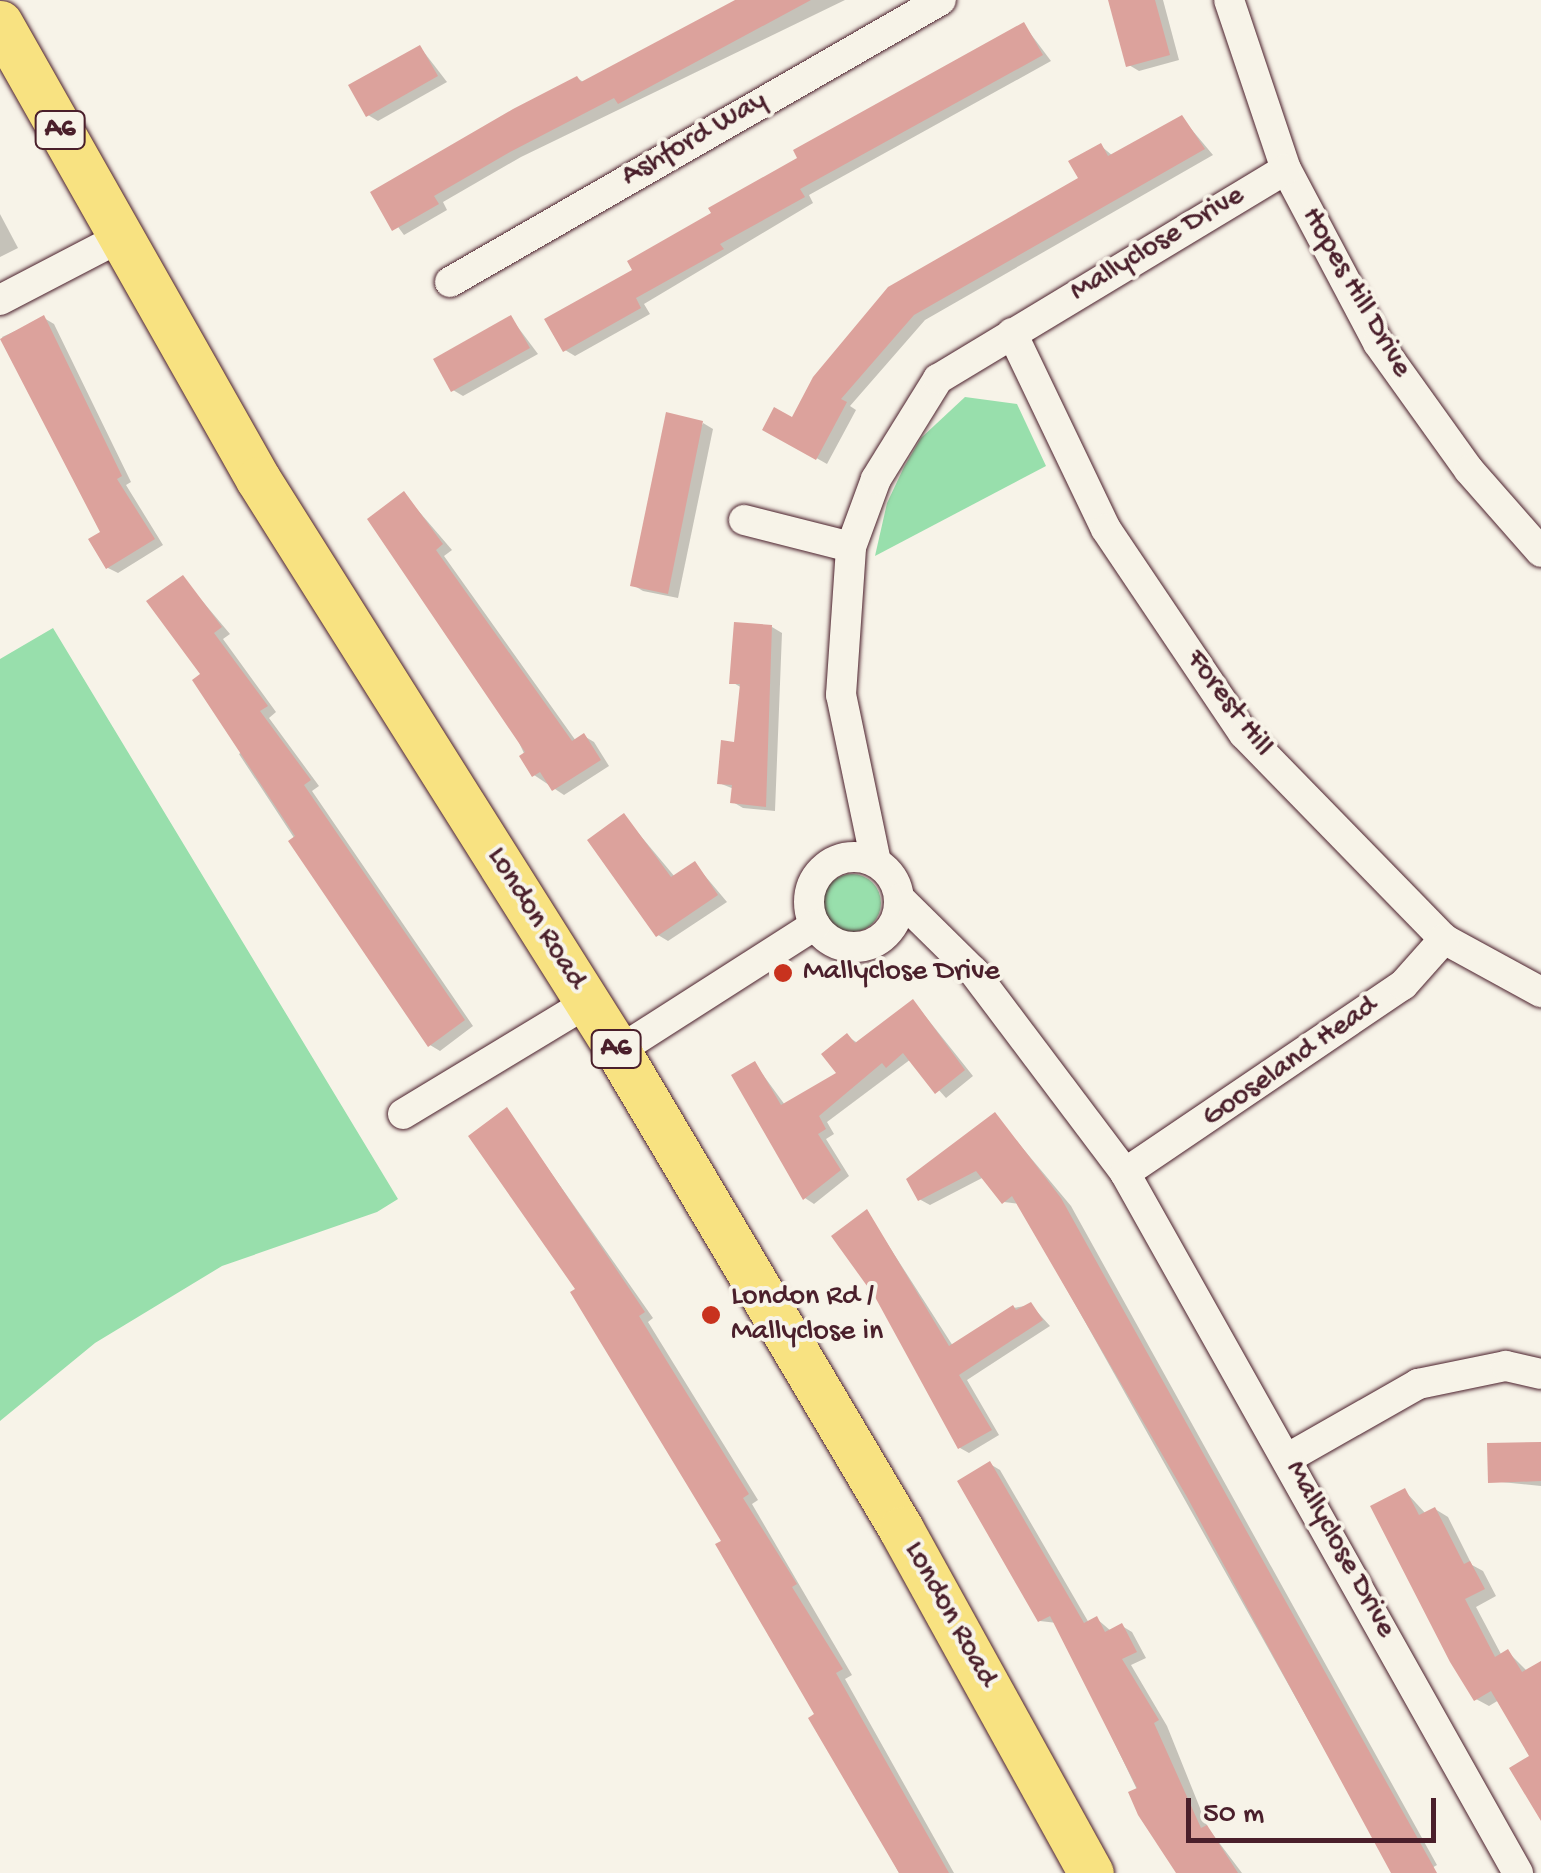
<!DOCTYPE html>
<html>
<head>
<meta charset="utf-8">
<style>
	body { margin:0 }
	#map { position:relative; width:1541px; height:1873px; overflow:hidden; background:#f7f3e8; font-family:"Gochi Hand",sans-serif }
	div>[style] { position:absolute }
	.green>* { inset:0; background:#98dfac }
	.round { border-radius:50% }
	.shadow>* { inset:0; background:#0003 }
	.building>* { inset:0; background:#dca29c }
	.roads { filter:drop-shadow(0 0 2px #4a1f2b) drop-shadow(0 0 2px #4a1f2b) }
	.minor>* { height:30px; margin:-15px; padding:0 15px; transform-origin:15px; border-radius:15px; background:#f7f3e8 }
	.minor>.ring { margin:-15px; padding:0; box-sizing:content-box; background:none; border:30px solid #f7f3e8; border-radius:50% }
	.primary>* { height:45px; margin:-22.5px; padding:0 22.5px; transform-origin:22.5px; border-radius:22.5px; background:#f8e281 }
	.dots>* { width:28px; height:28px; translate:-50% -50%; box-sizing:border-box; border:5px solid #f7f3e8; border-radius:50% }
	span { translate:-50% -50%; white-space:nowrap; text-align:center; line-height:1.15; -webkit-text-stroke:8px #f7f3e8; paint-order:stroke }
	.shield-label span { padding:2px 8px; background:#f7f3e8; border:2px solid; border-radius:8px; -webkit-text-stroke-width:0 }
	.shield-label { font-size:28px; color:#4a1f2b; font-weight:700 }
	.street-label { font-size:30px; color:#4a1f2b }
	.poi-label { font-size:30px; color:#4a1f2b }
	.left { translate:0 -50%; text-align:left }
	.scale { position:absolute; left:1186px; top:1798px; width:250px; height:45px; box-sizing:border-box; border:5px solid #4a1f2b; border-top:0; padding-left:12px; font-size:30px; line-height:35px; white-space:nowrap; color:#4a1f2b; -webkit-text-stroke:8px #f7f3e8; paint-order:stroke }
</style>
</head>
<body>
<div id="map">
	<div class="green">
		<div style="clip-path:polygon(965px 397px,1017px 404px,1046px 466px,875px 556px,887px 503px,904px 467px,921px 438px)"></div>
		<div style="clip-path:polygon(53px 628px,398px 1199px,377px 1212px,222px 1266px,95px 1343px,0 1421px,0 659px)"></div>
		<div class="round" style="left:823px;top:874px;width:58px;height:58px"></div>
	</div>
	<div class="shadow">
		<div style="clip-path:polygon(752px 0,845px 0,521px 157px,443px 202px,447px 210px,404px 235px,373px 193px,577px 78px,585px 83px)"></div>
		<div style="clip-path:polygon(1111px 0,1163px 0,1179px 60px,1139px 71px,1129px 65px)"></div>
		<div style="clip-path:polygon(1024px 25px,1051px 61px,809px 195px,813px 203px,644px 304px,650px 314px,575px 356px,565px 350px,635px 271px,714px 214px)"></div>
		<div style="clip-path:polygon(420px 47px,447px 82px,378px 121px,368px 115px)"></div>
		<div style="clip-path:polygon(1182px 118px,1213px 155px,925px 320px,850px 406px,856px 410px,827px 464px,765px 429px,793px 420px,816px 378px,1081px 179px,1101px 146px,1113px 156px)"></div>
		<div style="clip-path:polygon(0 214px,18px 248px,0 257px)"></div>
		<div style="clip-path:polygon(44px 318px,54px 324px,131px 482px,126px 485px,163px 545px,118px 573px,108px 568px,103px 532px,2px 337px)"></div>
		<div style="clip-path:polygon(511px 318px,538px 354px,463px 396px,453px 390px)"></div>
		<div style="clip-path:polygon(703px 423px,713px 429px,678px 598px,643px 591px,633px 585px)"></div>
		<div style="clip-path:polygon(404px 494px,452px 550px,444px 556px,576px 741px,584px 736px,594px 742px,609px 766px,564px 795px,534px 775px)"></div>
		<div style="clip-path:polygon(183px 578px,230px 634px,223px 639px,276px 712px,269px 718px,319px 786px,312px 791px,473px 1026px,440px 1051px,430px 1045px,239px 754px,246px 749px,203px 675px)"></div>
		<div style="clip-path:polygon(772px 627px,782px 633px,775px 811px,743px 808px,733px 802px,734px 789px,719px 783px,736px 744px,742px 688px,732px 682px)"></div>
		<div style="clip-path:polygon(624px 816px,675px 877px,695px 864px,727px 902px,668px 941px,658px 935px)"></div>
		<div style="clip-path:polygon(914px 1002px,973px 1076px,946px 1098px,911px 1059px,827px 1122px,834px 1134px,826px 1139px,849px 1176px,814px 1204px,805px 1198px,755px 1064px,785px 1105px,840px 1074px,847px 1036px,859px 1044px)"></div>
		<div style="clip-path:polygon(507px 1110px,653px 1318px,648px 1322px,758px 1500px,752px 1504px,852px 1675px,845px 1679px,954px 1873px,899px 1873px,724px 1541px,579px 1289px)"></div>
		<div style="clip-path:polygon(995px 1115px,1071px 1206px,1437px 1865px,1423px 1873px,1394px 1873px,1019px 1204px,1004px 1202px,984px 1177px,930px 1205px,919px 1199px)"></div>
		<div style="clip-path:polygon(867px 1212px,953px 1346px,1013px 1308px,1031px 1305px,1050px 1326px,967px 1380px,999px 1435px,969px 1453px,960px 1448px)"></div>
		<div style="clip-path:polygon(1541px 1445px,1541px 1486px,1491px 1481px)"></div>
		<div style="clip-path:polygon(990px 1464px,1000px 1470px,1089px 1623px,1097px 1619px,1111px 1631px,1122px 1626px,1132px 1632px,1146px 1658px,1131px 1665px,1167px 1726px,1208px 1828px,1242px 1873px,1177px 1873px,1057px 1623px,1040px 1621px)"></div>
		<div style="clip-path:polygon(1405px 1491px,1426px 1514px,1435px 1509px,1448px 1517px,1472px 1565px,1483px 1571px,1496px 1596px,1476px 1607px,1502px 1656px,1508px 1652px,1528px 1672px,1541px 1671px,1541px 1796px,1533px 1757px,1499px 1700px,1489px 1706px,1476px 1699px)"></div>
	</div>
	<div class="building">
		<div style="clip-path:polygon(735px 0,811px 0,618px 104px,614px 98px,510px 152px,434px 196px,439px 204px,392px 231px,370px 192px,513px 109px,577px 76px,581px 82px)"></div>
		<div style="clip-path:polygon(1108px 0,1155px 0,1170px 55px,1126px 67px)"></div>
		<div style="clip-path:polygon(1024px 22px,1043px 55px,800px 189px,805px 197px,720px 244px,724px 249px,636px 298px,641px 308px,563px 352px,544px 319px,632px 270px,627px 261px,711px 213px,708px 208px,797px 158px,793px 150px)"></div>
		<div style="clip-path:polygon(420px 45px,438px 76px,366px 117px,348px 85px)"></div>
		<div style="clip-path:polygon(1182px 115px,1205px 149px,914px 315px,841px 399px,847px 402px,816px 460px,762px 430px,774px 407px,792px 417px,813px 377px,888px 287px,1078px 178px,1068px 161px,1101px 143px,1108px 156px)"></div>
		<div style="clip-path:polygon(44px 315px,122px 476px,117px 479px,155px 539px,106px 569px,88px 539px,100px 532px,0 339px)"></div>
		<div style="clip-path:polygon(511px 315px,530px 348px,451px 392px,433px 359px)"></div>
		<div style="clip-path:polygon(666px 412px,703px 421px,668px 594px,630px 586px)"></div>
		<div style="clip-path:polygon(404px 491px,443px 544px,436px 550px,572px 741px,584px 733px,601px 760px,552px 791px,540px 772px,532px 777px,519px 756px,525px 752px,367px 519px)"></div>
		<div style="clip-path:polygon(183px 575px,222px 627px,214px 633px,268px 706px,260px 711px,311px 780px,304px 785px,465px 1020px,428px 1047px,288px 841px,295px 836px,192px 680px,200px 674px,146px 601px)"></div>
		<div style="clip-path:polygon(734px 622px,772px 625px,766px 807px,730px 803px,732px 785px,717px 784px,721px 740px,734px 742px,740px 684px,729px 684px)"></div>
		<div style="clip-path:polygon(624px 813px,671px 877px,695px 861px,718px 895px,656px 937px,587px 840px)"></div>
		<div style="clip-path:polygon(913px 999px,965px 1070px,935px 1094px,903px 1053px,886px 1068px,882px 1063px,819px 1116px,826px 1129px,818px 1134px,841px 1170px,803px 1200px,731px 1075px,755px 1061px,781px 1105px,836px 1073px,821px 1054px,847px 1033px,855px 1043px)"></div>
		<div style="clip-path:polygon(507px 1107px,645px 1312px,639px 1316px,749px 1494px,743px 1498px,797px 1584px,792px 1587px,843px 1669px,836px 1673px,949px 1873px,899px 1873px,808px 1718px,814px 1714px,715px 1544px,721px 1541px,570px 1292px,575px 1289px,468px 1136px)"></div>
		<div style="clip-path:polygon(995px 1112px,1061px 1198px,1437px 1873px,1391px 1873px,1187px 1497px,1012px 1196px,1002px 1204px,976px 1171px,918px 1201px,906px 1179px)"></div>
		<div style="clip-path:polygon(867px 1209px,949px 1346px,1013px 1305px,1016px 1310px,1031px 1302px,1043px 1320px,959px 1375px,992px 1430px,958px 1449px,875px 1297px,831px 1236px)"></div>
		<div style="clip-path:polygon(1541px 1442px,1541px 1481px,1488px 1483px,1487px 1443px)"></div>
		<div style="clip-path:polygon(990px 1461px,1084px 1623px,1097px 1616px,1105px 1632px,1122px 1623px,1137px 1652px,1122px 1659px,1159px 1720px,1154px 1723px,1201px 1828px,1207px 1825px,1238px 1873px,1176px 1873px,1138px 1815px,1128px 1792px,1137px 1788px,1050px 1616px,1038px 1622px,957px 1481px)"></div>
		<div style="clip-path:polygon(1405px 1488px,1419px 1515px,1435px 1507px,1464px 1564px,1470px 1561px,1485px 1589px,1465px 1599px,1495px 1657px,1508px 1649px,1522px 1672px,1541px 1661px,1541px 1821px,1509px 1768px,1529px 1756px,1491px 1691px,1474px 1701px,1450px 1662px,1370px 1506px)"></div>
	</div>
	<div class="roads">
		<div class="minor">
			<div style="left:1229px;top:0;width:178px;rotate:71.4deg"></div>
			<div style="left:1286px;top:169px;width:197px;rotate:62.1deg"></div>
			<div style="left:1378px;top:343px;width:156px;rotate:54.4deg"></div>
			<div style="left:1469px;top:470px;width:109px;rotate:48.7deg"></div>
			<div style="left:450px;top:282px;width:566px;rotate:-29.87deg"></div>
			<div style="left:0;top:300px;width:136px;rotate:-27.5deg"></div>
			<div style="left:1012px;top:333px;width:217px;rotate:64.4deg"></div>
			<div style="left:1106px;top:529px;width:247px;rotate:56.1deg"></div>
			<div style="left:1244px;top:734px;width:286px;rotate:45.7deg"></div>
			<div style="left:1444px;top:939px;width:111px;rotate:28.7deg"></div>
			<div style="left:744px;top:520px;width:110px;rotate:14.2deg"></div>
			<div class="ring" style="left:809px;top:857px;width:60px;height:60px"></div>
			<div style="left:876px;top:862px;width:171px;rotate:-101.8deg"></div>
			<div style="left:841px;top:695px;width:148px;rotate:-86.1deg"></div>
			<div style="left:851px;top:547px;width:72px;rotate:-69.8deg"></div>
			<div style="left:876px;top:479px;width:118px;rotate:-58.2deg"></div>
			<div style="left:938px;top:379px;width:406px;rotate:-31.1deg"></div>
			<div style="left:900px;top:899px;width:103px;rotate:44.6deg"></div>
			<div style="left:973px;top:971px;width:253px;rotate:53deg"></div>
			<div style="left:1125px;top:1173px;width:803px;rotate:60.69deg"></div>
			<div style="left:618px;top:1051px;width:234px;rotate:-32.6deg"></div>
			<div style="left:403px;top:1114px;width:215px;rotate:-31.1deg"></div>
			<div style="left:1125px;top:1173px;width:336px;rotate:-34.1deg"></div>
			<div style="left:1403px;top:985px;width:62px;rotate:-48.3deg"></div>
			<div style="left:1288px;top:1458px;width:150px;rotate:-29.6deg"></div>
			<div style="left:1418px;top:1384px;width:90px;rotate:-11.6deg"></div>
			<div style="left:1506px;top:1366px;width:36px;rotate:13deg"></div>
		</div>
		<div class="primary">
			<div style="left:0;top:23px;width:524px;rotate:60.5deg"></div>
			<div style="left:258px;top:479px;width:676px;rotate:57.81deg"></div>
			<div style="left:618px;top:1051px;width:555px;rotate:59.37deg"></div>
			<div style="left:901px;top:1529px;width:393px;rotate:61.1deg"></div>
		</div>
	</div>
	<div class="dots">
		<div style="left:783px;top:973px;background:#c8321e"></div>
		<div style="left:711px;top:1315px;background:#c8321e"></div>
	</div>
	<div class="shield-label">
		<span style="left:60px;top:130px">A6</span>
		<span style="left:616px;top:1049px">A6</span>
	</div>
	<div class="street-label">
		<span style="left:695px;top:140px;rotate:-30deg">Ashford Way</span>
		<span style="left:1158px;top:245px;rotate:-31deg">Mallyclose Drive</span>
		<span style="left:1355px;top:293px;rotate:60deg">Hopes Hill Drive</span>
		<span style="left:1228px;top:704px;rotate:53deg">Forest Hill</span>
		<span style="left:535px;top:919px;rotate:58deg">London Road</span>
		<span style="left:1291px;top:1063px;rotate:-35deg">Gooseland Head</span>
		<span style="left:1339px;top:1550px;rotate:61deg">Mallyclose Drive</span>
		<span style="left:949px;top:1615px;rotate:61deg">London Road</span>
	</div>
	<div class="poi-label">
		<span class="left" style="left:803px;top:973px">Mallyclose Drive</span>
		<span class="left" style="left:731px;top:1315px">London Rd /<br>Mallyclose in</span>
	</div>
	<div class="scale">50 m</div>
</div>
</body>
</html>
